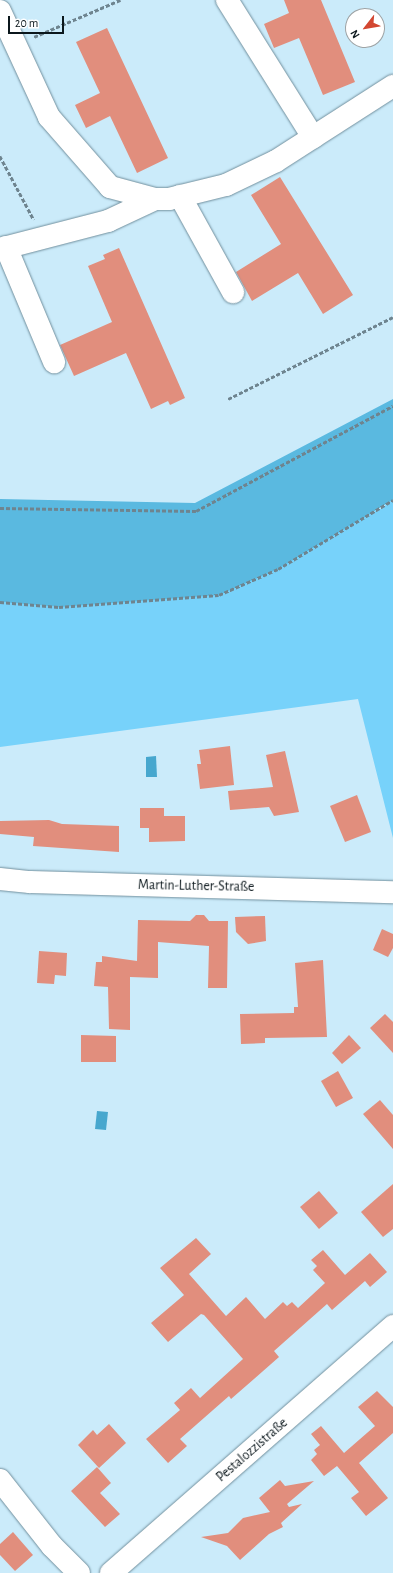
<!DOCTYPE html>
<html>
<head>
<meta charset="utf-8">
<style>
	body { margin:0 }
	#map { position:relative; width:393px; height:1573px; overflow:hidden; background:#cbebfa; font-family:"Alegreya Sans",sans-serif }
	div>[style] { position:absolute }
	.green>* { inset:0; background:#77d2fa }
	.forest>* { inset:0; background:#5ab9e0 }
	.water>* { inset:0; background:#47a7ce }
	.building>* { inset:0; background:#e18e7d }
	.path>* { height:2.5px; margin-top:-1.25px; transform-origin:0; background:repeating-linear-gradient(90deg,#6e848f 0 4px,transparent 0 6px) }
	.roads { filter:drop-shadow(0 0 1px #718f9d) drop-shadow(0 0 1px #718f9d) }
	.minor>* { height:22px; margin:-11px; padding:0 11px; transform-origin:11px; border-radius:11px; background:#fff }
	span { translate:-50% -50%; white-space:nowrap; text-align:center; line-height:1.15; -webkit-text-stroke:3px #fff; paint-order:stroke }
	.street-label { font-size:14px; color:#0b171c }
	.north { position:absolute; left:345px; top:8px; width:40px; height:40px; box-sizing:border-box; background:#fff; border:1px solid #9da2a4; border-radius:50%; rotate:239deg; font-size:11px; font-weight:700; line-height:16px; text-align:center; color:#0b171c }
	.north::after { content:''; display:block; margin:auto; width:14px; height:18px; background:#d34731; clip-path:polygon(50% 0,100% 100%,50% 72%,0 100%) }
	.scale { position:absolute; left:8px; top:16px; width:56px; height:18px; box-sizing:border-box; border:2px solid #0b171c; border-top:0; padding-left:5px; font-size:12px; line-height:14px; white-space:nowrap; color:#0b171c; -webkit-text-stroke:3px #fff; paint-order:stroke }
</style>
</head>
<body>
<div id="map">
	<div class="green">
		<div style="clip-path:polygon(393px 500px,393px 838px,358px 699px,0 747px,0 602px,59px 607px,379px 510px)"></div>
	</div>
	<div class="forest">
		<div style="clip-path:polygon(393px 399px,393px 500px,278px 569px,219px 595px,59px 607px,0 602px,0 499px,195px 503px)"></div>
	</div>
	<div class="water">
		<div style="clip-path:polygon(156px 756px,157px 777px,146px 777px,146px 757px)"></div>
		<div style="clip-path:polygon(97px 1111px,108px 1112px,106px 1130px,95px 1129px)"></div>
	</div>
	<div class="building">
		<div style="clip-path:polygon(284px 0,321px 0,355px 82px,323px 95px,299px 38px,274px 48px,264px 24px,289px 13px)"></div>
		<div style="clip-path:polygon(107px 28px,168px 158px,137px 173px,110px 116px,86px 128px,75px 105px,100px 93px,76px 42px)"></div>
		<div style="clip-path:polygon(280px 177px,353px 295px,323px 314px,298px 273px,252px 301px,236px 272px,281px 244px,251px 195px)"></div>
		<div style="clip-path:polygon(119px 248px,185px 398px,170px 405px,168px 401px,151px 409px,126px 353px,74px 376px,60px 345px,112px 322px,88px 266px,105px 259px,103px 255px)"></div>
		<div style="clip-path:polygon(230px 746px,234px 785px,200px 789px,197px 764px,201px 764px,199px 750px)"></div>
		<div style="clip-path:polygon(285px 751px,299px 812px,274px 816px,269px 807px,230px 810px,228px 791px,273px 787px,266px 755px)"></div>
		<div style="clip-path:polygon(357px 795px,371px 832px,345px 842px,330px 806px)"></div>
		<div style="clip-path:polygon(140px 808px,164px 808px,164px 816px,185px 816px,185px 841px,149px 842px,149px 828px,140px 828px)"></div>
		<div style="clip-path:polygon(49px 820px,62px 824px,119px 826px,119px 852px,33px 846px,34px 837px,0 834px,0 821px)"></div>
		<div style="clip-path:polygon(196px 915px,204px 915px,209px 921px,228px 921px,227px 988px,208px 988px,209px 946px,158px 942px,158px 978px,130px 977px,130px 1030px,109px 1029px,108px 987px,94px 986px,96px 962px,102px 962px,102px 956px,137px 961px,138px 920px,190px 921px)"></div>
		<div style="clip-path:polygon(265px 916px,266px 941px,248px 944px,236px 932px,235px 917px)"></div>
		<div style="clip-path:polygon(382px 929px,393px 934px,393px 948px,388px 957px,373px 950px)"></div>
		<div style="clip-path:polygon(39px 951px,67px 953px,66px 976px,55px 975px,54px 984px,37px 983px)"></div>
		<div style="clip-path:polygon(323px 960px,327px 1037px,265px 1038px,265px 1043px,241px 1044px,240px 1014px,294px 1013px,294px 1007px,298px 1007px,295px 963px)"></div>
		<div style="clip-path:polygon(385px 1014px,393px 1022px,393px 1053px,370px 1028px)"></div>
		<div style="clip-path:polygon(81px 1035px,116px 1036px,116px 1062px,81px 1062px)"></div>
		<div style="clip-path:polygon(349px 1035px,361px 1048px,342px 1064px,332px 1053px)"></div>
		<div style="clip-path:polygon(338px 1071px,353px 1098px,336px 1107px,321px 1081px)"></div>
		<div style="clip-path:polygon(380px 1100px,393px 1115px,393px 1149px,363px 1114px)"></div>
		<div style="clip-path:polygon(393px 1184px,393px 1229px,383px 1237px,361px 1212px)"></div>
		<div style="clip-path:polygon(319px 1191px,338px 1213px,319px 1229px,300px 1207px)"></div>
		<div style="clip-path:polygon(196px 1238px,211px 1254px,189px 1274px,226px 1316px,246px 1297px,265px 1319px,283px 1302px,287px 1306px,292px 1302px,298px 1308px,325px 1283px,313px 1270px,317px 1266px,311px 1260px,323px 1250px,345px 1275px,370px 1253px,387px 1272px,370px 1287px,365px 1281px,332px 1310px,327px 1304px,274px 1351px,279px 1357px,231px 1399px,229px 1396px,180px 1439px,187px 1446px,168px 1463px,146px 1439px,180px 1410px,174px 1403px,191px 1388px,200px 1398px,243px 1359px,204px 1315px,201px 1314px,168px 1342px,151px 1323px,184px 1295px,160px 1268px)"></div>
		<div style="clip-path:polygon(377px 1391px,393px 1407px,393px 1433px,359px 1463px,388px 1498px,366px 1516px,351px 1498px,359px 1492px,337px 1466px,324px 1476px,311px 1460px,317px 1454px,314px 1450px,320px 1445px,311px 1434px,321px 1426px,344px 1453px,375px 1426px,358px 1407px)"></div>
		<div style="clip-path:polygon(109px 1424px,126px 1443px,99px 1468px,78px 1445px,93px 1430px,97px 1435px)"></div>
		<div style="clip-path:polygon(97px 1467px,111px 1483px,100px 1493px,120px 1514px,105px 1527px,71px 1491px)"></div>
		<div style="clip-path:polygon(280px 1480px,285px 1486px,314px 1481px,287px 1504px,289px 1507px,302px 1504px,281px 1523px,283px 1527px,269px 1534px,240px 1560px,227px 1546px,201px 1537px,228px 1533px,243px 1518px,270px 1512px,259px 1498px)"></div>
		<div style="clip-path:polygon(13px 1532px,33px 1555px,15px 1571px,0 1555px,0 1544px)"></div>
	</div>
	<div class="path">
		<div style="left:34px;top:37px;width:94px;rotate:-23.3deg"></div>
		<div style="left:0;top:156px;width:72px;rotate:62deg"></div>
		<div style="left:228px;top:399px;width:184px;rotate:-26.4deg"></div>
		<div style="left:0;top:508px;width:196px;rotate:0.9deg"></div>
		<div style="left:196px;top:511px;width:223px;rotate:-28.1deg"></div>
		<div style="left:0;top:602px;width:59px;rotate:4.8deg"></div>
		<div style="left:59px;top:607px;width:160px;rotate:-4.3deg"></div>
		<div style="left:219px;top:595px;width:64px;rotate:-23.8deg"></div>
		<div style="left:278px;top:569px;width:134px;rotate:-31deg"></div>
	</div>
	<div class="roads">
		<div class="minor">
			<div style="left:227px;top:0;width:162px;rotate:57.9deg"></div>
			<div style="left:0;top:11px;width:117px;rotate:65.2deg"></div>
			<div style="left:49px;top:117px;width:93px;rotate:48.9deg"></div>
			<div style="left:110px;top:187px;width:47px;rotate:14.9deg"></div>
			<div style="left:180px;top:196px;width:110px;rotate:61.1deg"></div>
			<div style="left:6px;top:247px;width:125px;rotate:67.3deg"></div>
			<div style="left:0;top:249px;width:112px;rotate:-14.5deg"></div>
			<div style="left:108px;top:221px;width:52px;rotate:-25.1deg"></div>
			<div style="left:155px;top:199px;width:14px"></div>
			<div style="left:169px;top:199px;width:59px;rotate:-13.8deg"></div>
			<div style="left:226px;top:185px;width:55px;rotate:-25.6deg"></div>
			<div style="left:276px;top:161px;width:139px;rotate:-32.7deg"></div>
			<div style="left:0;top:879px;width:30px;rotate:6deg"></div>
			<div style="left:30px;top:882px;width:363px;rotate:1.6deg"></div>
			<div style="left:0;top:1480px;width:84px;rotate:51.8deg"></div>
			<div style="left:52px;top:1546px;width:38px;rotate:45deg"></div>
			<div style="left:111px;top:1573px;width:375px;rotate:-41.2deg"></div>
		</div>
	</div>
	<div class="street-label">
		<span style="left:196px;top:886px;rotate:1deg">Martin-Luther-Straße</span>
		<span style="left:252px;top:1450px;rotate:-41deg">Pestalozzistraße</span>
	</div>
	<div class="north">N</div>
	<div class="scale">20 m</div>
</div>
</body>
</html>
